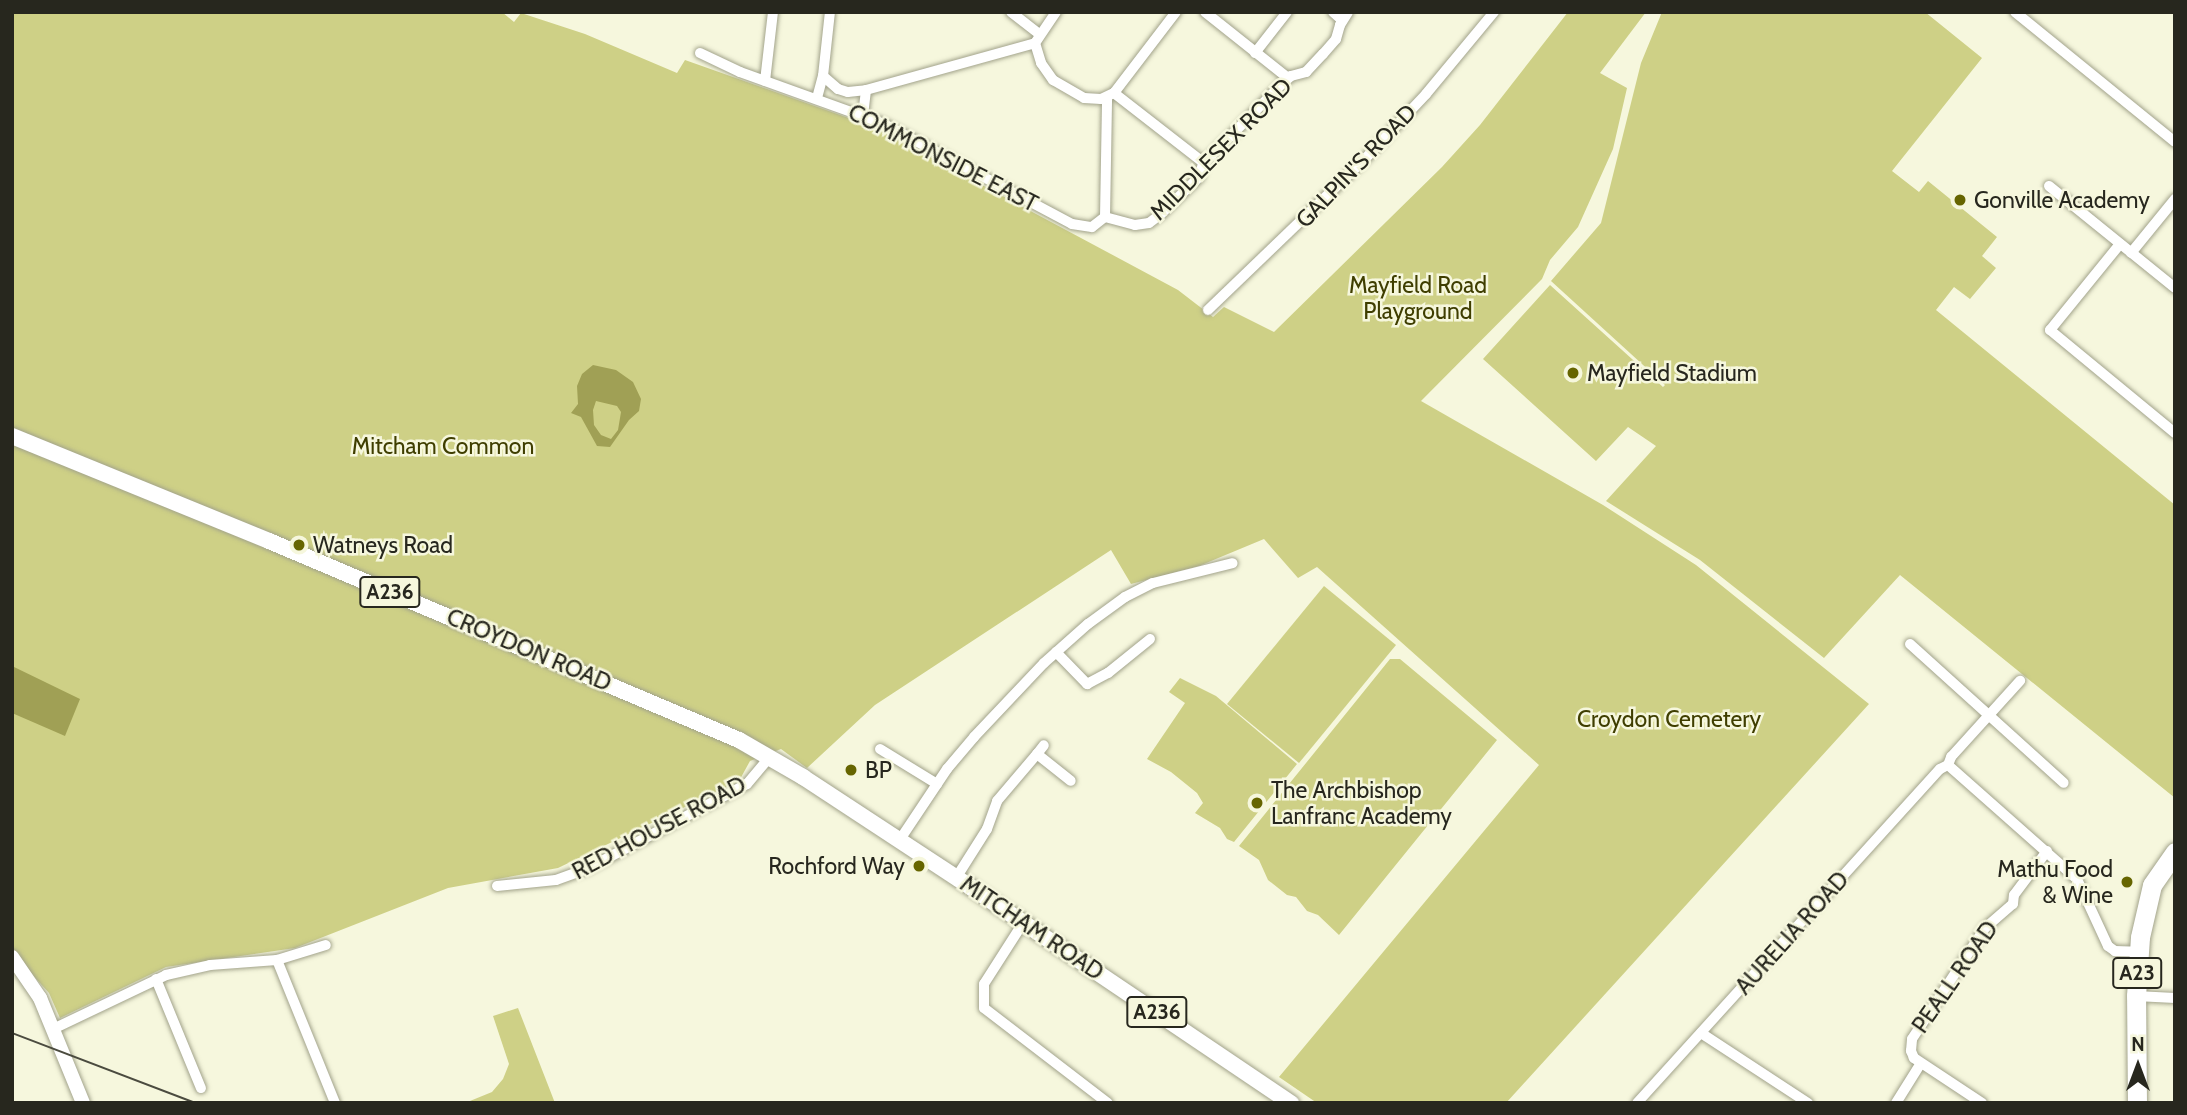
<!DOCTYPE html>
<html>
<head>
<meta charset="utf-8">
<style>
	body { margin:0 }
	#map { position:relative; width:2187px; height:1115px; overflow:hidden; background:#f6f7dd; font-family:Cabin,sans-serif }
	div>[style] { position:absolute }
	.green>* { inset:0; background:#ced086 }
	.water>* { inset:0; background:#a0a055 }
	.roads { filter:drop-shadow(0 0 2px #a2a38b) drop-shadow(0 0 2px #a2a38b) }
	.street>* { height:10px; margin:-5px; padding:0 5px; transform-origin:5px; border-radius:5px; background:#fff }
	.secondary>* { height:14px; margin:-7px; padding:0 7px; transform-origin:7px; border-radius:7px; background:#fff }
	.primary>* { height:16px; margin:-8px; padding:0 8px; transform-origin:8px; border-radius:8px; background:#fff }
	.highway>* { height:19px; margin:-9.5px; padding:0 9.5px; transform-origin:9.5px; border-radius:9.5px; background:#fff }
	.tram>* { height:2px; margin:-1px; padding:0 1px; transform-origin:1px; border-radius:1px; background:#4b4b3f }
	.dots>* { width:19px; height:19px; translate:-50% -50%; box-sizing:border-box; border:4px solid #f6f7dd; border-radius:50% }
	span { translate:-50% -50%; white-space:nowrap; text-align:center; line-height:1.15; -webkit-text-stroke:5px #f6f7dd; paint-order:stroke }
	.shield-label span { padding:2px 5px; background:#f6f7dd; border:2px solid; border-radius:5px; -webkit-text-stroke-width:0 }
	.shield-label { font-size:21px; color:#27271e; font-weight:700 }
	.street-label { font-size:23px; color:#27271e }
	.poi-label { font-size:23px; color:#27271e }
	.left { translate:0 -50%; text-align:left }
	.right { translate:-100% -50%; text-align:right }
	.park-label { font-size:23px; color:#3f3e00 }
	.frame { position:absolute; inset:0; border:14px solid #27271e; pointer-events:none }
	.north { position:absolute; left:2103px; top:1031px; width:70px; height:70px; -webkit-text-stroke:5px #f6f7dd; paint-order:stroke; rotate:0deg; font-size:19px; font-weight:700; line-height:28px; text-align:center; color:#27271e }
	.north::after { content:''; display:block; margin:auto; width:24px; height:32px; background:#27271e; clip-path:polygon(50% 0,100% 100%,50% 72%,0 100%) }
</style>
</head>
<body>
<div id="map">
	<div class="green">
		<div style="clip-path:polygon(12px 12px,502px 12px,514px 22px,521px 13px,585px 34px,677px 73px,685px 60px,874px 127px,1178px 290px,1213px 317px,1224px 307px,1274px 332px,1442px 167px,1480px 125px,1568px 12px,1646px 12px,1600px 73px,1627px 88px,1613px 149px,1578px 227px,1550px 260px,1542px 279px,1421px 401px,1603px 505px,1696px 565px,1869px 704px,1506px 1103px,1317px 1103px,1279px 1077px,1539px 765px,1317px 567px,1298px 578px,1264px 539px,1199px 566px,1131px 584px,1111px 550px,875px 705px,807px 768px,781px 749px,750px 761px,739px 781px,558px 868px,448px 888px,295px 948px,166px 967px,60px 1018px,49px 993px,12px 952px)"></div>
		<div style="clip-path:polygon(1662px 12px,1925px 12px,1982px 58px,1892px 171px,1919px 192px,1928px 181px,1997px 237px,1982px 256px,1996px 268px,1970px 299px,1954px 287px,1936px 310px,2175px 505px,2175px 798px,1900px 575px,1824px 658px,1700px 560px,1606px 501px,1656px 446px,1628px 427px,1596px 461px,1483px 359px,1550px 285px,1663px 387px,1665px 385px,1551px 281px,1601px 223px,1641px 63px)"></div>
		<div style="clip-path:polygon(1324px 586px,1396px 645px,1299px 763px,1227px 704px)"></div>
		<div style="clip-path:polygon(1390px 659px,1400px 659px,1497px 740px,1339px 935px,1318px 915px,1307px 911px,1296px 897px,1287px 895px,1268px 880px,1259px 860px,1239px 846px)"></div>
		<div style="clip-path:polygon(1180px 678px,1216px 696px,1297px 764px,1234px 842px,1227px 839px,1220px 828px,1195px 813px,1203px 803px,1197px 793px,1171px 772px,1147px 759px,1185px 703px,1169px 692px)"></div>
		<div style="clip-path:polygon(518px 1008px,555px 1103px,465px 1103px,492px 1092px,503px 1079px,509px 1064px,493px 1016px)"></div>
	</div>
	<div class="water">
		<div style="clip-path:polygon(evenodd,593px 365px,616px 370px,633px 382px,641px 399px,639px 411px,629px 420px,610px 447px,597px 446px,581px 417px,571px 413px,578px 404px,577px 386px,582px 374px,593px 365px,596px 401px,617px 406px,621px 412px,618px 430px,611px 439px,601px 435px,594px 425px,593px 410px,596px 401px)"></div>
		<div style="clip-path:polygon(12px 666px,80px 699px,65px 736px,12px 713px)"></div>
	</div>
	<div class="roads">
		<div class="street">
			<div style="left:1011px;top:12px;width:36px;rotate:38deg"></div>
			<div style="left:1056px;top:12px;width:37px;rotate:124deg"></div>
			<div style="left:1035px;top:43px;width:21px;rotate:73deg"></div>
			<div style="left:1041px;top:63px;width:21px;rotate:55deg"></div>
			<div style="left:1053px;top:80px;width:36px;rotate:30deg"></div>
			<div style="left:1084px;top:98px;width:17px;rotate:3deg"></div>
			<div style="left:1101px;top:99px;width:14px;rotate:-25deg"></div>
			<div style="left:1114px;top:93px;width:114px;rotate:37.9deg"></div>
			<div style="left:1205px;top:12px;width:106px;rotate:38.5deg"></div>
			<div style="left:1333px;top:12px;width:12px;rotate:42deg"></div>
			<div style="left:2015px;top:12px;width:206px;rotate:39.1deg"></div>
			<div style="left:700px;top:53px;width:44px;rotate:25.4deg"></div>
			<div style="left:740px;top:72px;width:151px;rotate:19.8deg"></div>
			<div style="left:882px;top:123px;width:215px;rotate:28deg"></div>
			<div style="left:1072px;top:224px;width:20px;rotate:9deg"></div>
			<div style="left:1092px;top:227px;width:16px;rotate:-38deg"></div>
			<div style="left:1255px;top:53px;width:52px;rotate:-52deg"></div>
			<div style="left:823px;top:76px;width:20px;rotate:41deg"></div>
			<div style="left:838px;top:89px;width:10px;rotate:17deg"></div>
			<div style="left:848px;top:92px;width:18px;rotate:-6deg"></div>
			<div style="left:765px;top:81px;width:69px;rotate:-83.4deg"></div>
			<div style="left:1114px;top:93px;width:102px;rotate:-52.6deg"></div>
			<div style="left:817px;top:98px;width:23px;rotate:-75deg"></div>
			<div style="left:823px;top:76px;width:64px;rotate:-83.8deg"></div>
			<div style="left:863px;top:115px;width:25px;rotate:-83deg"></div>
			<div style="left:866px;top:90px;width:175px;rotate:-15.5deg"></div>
			<div style="left:2049px;top:186px;width:162px;rotate:39deg"></div>
			<div style="left:1105px;top:217px;width:31px;rotate:15deg"></div>
			<div style="left:1135px;top:225px;width:14px;rotate:-8deg"></div>
			<div style="left:1149px;top:223px;width:15px;rotate:-37deg"></div>
			<div style="left:1161px;top:214px;width:53px;rotate:-44.2deg"></div>
			<div style="left:1199px;top:177px;width:14px;rotate:-73deg"></div>
			<div style="left:1203px;top:164px;width:112px;rotate:-45.4deg"></div>
			<div style="left:1282px;top:84px;width:12px;rotate:-42deg"></div>
			<div style="left:1291px;top:76px;width:16px;rotate:-15deg"></div>
			<div style="left:1306px;top:72px;width:25px;rotate:-47deg"></div>
			<div style="left:1323px;top:54px;width:20px;rotate:-49deg"></div>
			<div style="left:1336px;top:39px;width:15px;rotate:-74deg"></div>
			<div style="left:1340px;top:25px;width:15px;rotate:-58deg"></div>
			<div style="left:1105px;top:217px;width:119px;rotate:-89deg"></div>
			<div style="left:2120px;top:244px;width:111px;rotate:129.1deg"></div>
			<div style="left:2050px;top:330px;width:162px;rotate:39.5deg"></div>
			<div style="left:2131px;top:253px;width:70px;rotate:-50.8deg"></div>
			<div style="left:1208px;top:310px;width:214px;rotate:-43.9deg"></div>
			<div style="left:1362px;top:162px;width:93px;rotate:-46.7deg"></div>
			<div style="left:1426px;top:94px;width:107px;rotate:-50.3deg"></div>
			<div style="left:1910px;top:644px;width:207px;rotate:42.1deg"></div>
			<div style="left:1056px;top:652px;width:45px;rotate:45.9deg"></div>
			<div style="left:1087px;top:684px;width:24px;rotate:-28deg"></div>
			<div style="left:1108px;top:673px;width:54px;rotate:-39deg"></div>
			<div style="left:880px;top:749px;width:67px;rotate:31.6deg"></div>
			<div style="left:1037px;top:754px;width:11px;rotate:-52deg"></div>
			<div style="left:1948px;top:765px;width:172px;rotate:41.5deg"></div>
			<div style="left:2077px;top:879px;width:74px;rotate:65.2deg"></div>
			<div style="left:2108px;top:946px;width:9px;rotate:36deg"></div>
			<div style="left:2115px;top:951px;width:23px;rotate:2deg"></div>
			<div style="left:1948px;top:765px;width:9px;rotate:-69deg"></div>
			<div style="left:1951px;top:757px;width:103px;rotate:-47.8deg"></div>
			<div style="left:899px;top:841px;width:87px;rotate:-56.3deg"></div>
			<div style="left:947px;top:769px;width:42px;rotate:-49.8deg"></div>
			<div style="left:974px;top:737px;width:102px;rotate:-46.6deg"></div>
			<div style="left:1044px;top:663px;width:59px;rotate:-41.6deg"></div>
			<div style="left:1088px;top:624px;width:46px;rotate:-36.1deg"></div>
			<div style="left:1125px;top:597px;width:31px;rotate:-27deg"></div>
			<div style="left:1153px;top:583px;width:82px;rotate:-14deg"></div>
			<div style="left:956px;top:878px;width:58px;rotate:-57.7deg"></div>
			<div style="left:987px;top:829px;width:30px;rotate:-70deg"></div>
			<div style="left:997px;top:801px;width:62px;rotate:-49.6deg"></div>
			<div style="left:1037px;top:754px;width:43px;rotate:38.5deg"></div>
			<div style="left:497px;top:886px;width:59px;rotate:-5.8deg"></div>
			<div style="left:556px;top:880px;width:33px;rotate:-20deg"></div>
			<div style="left:587px;top:869px;width:181px;rotate:-28deg"></div>
			<div style="left:747px;top:784px;width:35px;rotate:-50deg"></div>
			<div style="left:1023px;top:923px;width:72px;rotate:122.6deg"></div>
			<div style="left:984px;top:984px;width:24px;rotate:90deg"></div>
			<div style="left:984px;top:1008px;width:156px;rotate:37.5deg"></div>
			<div style="left:277px;top:960px;width:154px;rotate:67.9deg"></div>
			<div style="left:156px;top:979px;width:118px;rotate:67.6deg"></div>
			<div style="left:2136px;top:996px;width:39px;rotate:3deg"></div>
			<div style="left:53px;top:1029px;width:125px;rotate:-25.5deg"></div>
			<div style="left:166px;top:975px;width:45px;rotate:-12.8deg"></div>
			<div style="left:210px;top:965px;width:67px;rotate:-4.3deg"></div>
			<div style="left:277px;top:960px;width:51px;rotate:-17deg"></div>
			<div style="left:1701px;top:1033px;width:128px;rotate:33.2deg"></div>
			<div style="left:1637px;top:1103px;width:451px;rotate:-47.8deg"></div>
			<div style="left:1940px;top:769px;width:9px;rotate:-27deg"></div>
			<div style="left:1896px;top:1103px;width:47px;rotate:-58deg"></div>
			<div style="left:1982px;top:1103px;width:82px;rotate:-146.5deg"></div>
			<div style="left:1914px;top:1058px;width:8px;rotate:-113deg"></div>
			<div style="left:1911px;top:1051px;width:12px;rotate:-85deg"></div>
			<div style="left:1912px;top:1039px;width:133px;rotate:-56.7deg"></div>
			<div style="left:1985px;top:928px;width:37px;rotate:-41deg"></div>
			<div style="left:2013px;top:904px;width:9px;rotate:-84deg"></div>
			<div style="left:2014px;top:895px;width:55px;rotate:-53.1deg"></div>
		</div>
		<div class="secondary">
			<div style="left:12px;top:957px;width:50px;rotate:55.7deg"></div>
			<div style="left:40px;top:998px;width:113px;rotate:67.7deg"></div>
		</div>
		<div class="primary">
			<div style="left:12px;top:436px;width:278px;rotate:22.2deg"></div>
			<div style="left:269px;top:541px;width:510px;rotate:22.95deg"></div>
			<div style="left:739px;top:740px;width:74px;rotate:30deg"></div>
			<div style="left:803px;top:777px;width:202px;rotate:33.3deg"></div>
			<div style="left:972px;top:888px;width:385px;rotate:34deg"></div>
		</div>
		<div class="highway">
			<div style="left:2137px;top:1103px;width:107px;rotate:-90.5deg"></div>
			<div style="left:2136px;top:996px;width:59px;rotate:-86.1deg"></div>
			<div style="left:2140px;top:937px;width:53px;rotate:-77deg"></div>
			<div style="left:2152px;top:885px;width:40px;rotate:-55.1deg"></div>
		</div>
	</div>
	<div class="tram">
		<div style="left:12px;top:1033px;width:196px;rotate:20.9deg"></div>
	</div>
	<div class="dots">
		<div style="left:1960px;top:200px;background:#666500"></div>
		<div style="left:1573px;top:373px;background:#666500"></div>
		<div style="left:299px;top:545px;background:#666500"></div>
		<div style="left:851px;top:770px;background:#666500"></div>
		<div style="left:1257px;top:803px;background:#666500"></div>
		<div style="left:919px;top:866px;background:#666500"></div>
		<div style="left:2127px;top:882px;background:#666500"></div>
	</div>
	<div class="shield-label">
		<span style="left:390px;top:592px">A236</span>
		<span style="left:2137px;top:973px">A23</span>
		<span style="left:1157px;top:1012px">A236</span>
	</div>
	<div class="street-label">
		<span style="left:1221px;top:149px;rotate:-45deg">MIDDLESEX ROAD</span>
		<span style="left:943px;top:158px;rotate:27deg">COMMONSIDE EAST</span>
		<span style="left:1356px;top:166px;rotate:-46deg">GALPIN'S ROAD</span>
		<span style="left:529px;top:650px;rotate:23deg">CROYDON ROAD</span>
		<span style="left:659px;top:828px;rotate:-28deg">RED HOUSE ROAD</span>
		<span style="left:1032px;top:928px;rotate:34deg">MITCHAM ROAD</span>
		<span style="left:1792px;top:933px;rotate:-48deg">AURELIA ROAD</span>
		<span style="left:1955px;top:977px;rotate:-55deg">PEALL ROAD</span>
	</div>
	<div class="poi-label">
		<span class="left" style="left:1974px;top:200px">Gonville Academy</span>
		<span class="left" style="left:1587px;top:373px">Mayfield Stadium</span>
		<span class="left" style="left:313px;top:545px">Watneys Road</span>
		<span class="left" style="left:865px;top:770px">BP</span>
		<span class="left" style="left:1271px;top:803px">The Archbishop<br>Lanfranc Academy</span>
		<span class="right" style="left:905px;top:866px">Rochford Way</span>
		<span class="right" style="left:2113px;top:882px">Mathu Food<br>&amp; Wine</span>
	</div>
	<div class="park-label">
		<span style="left:1418px;top:298px">Mayfield Road<br>Playground</span>
		<span style="left:443px;top:446px">Mitcham Common</span>
		<span style="left:1669px;top:719px">Croydon Cemetery</span>
	</div>
	<div class="frame"></div>
	<div class="north">N</div>
</div>
</body>
</html>
